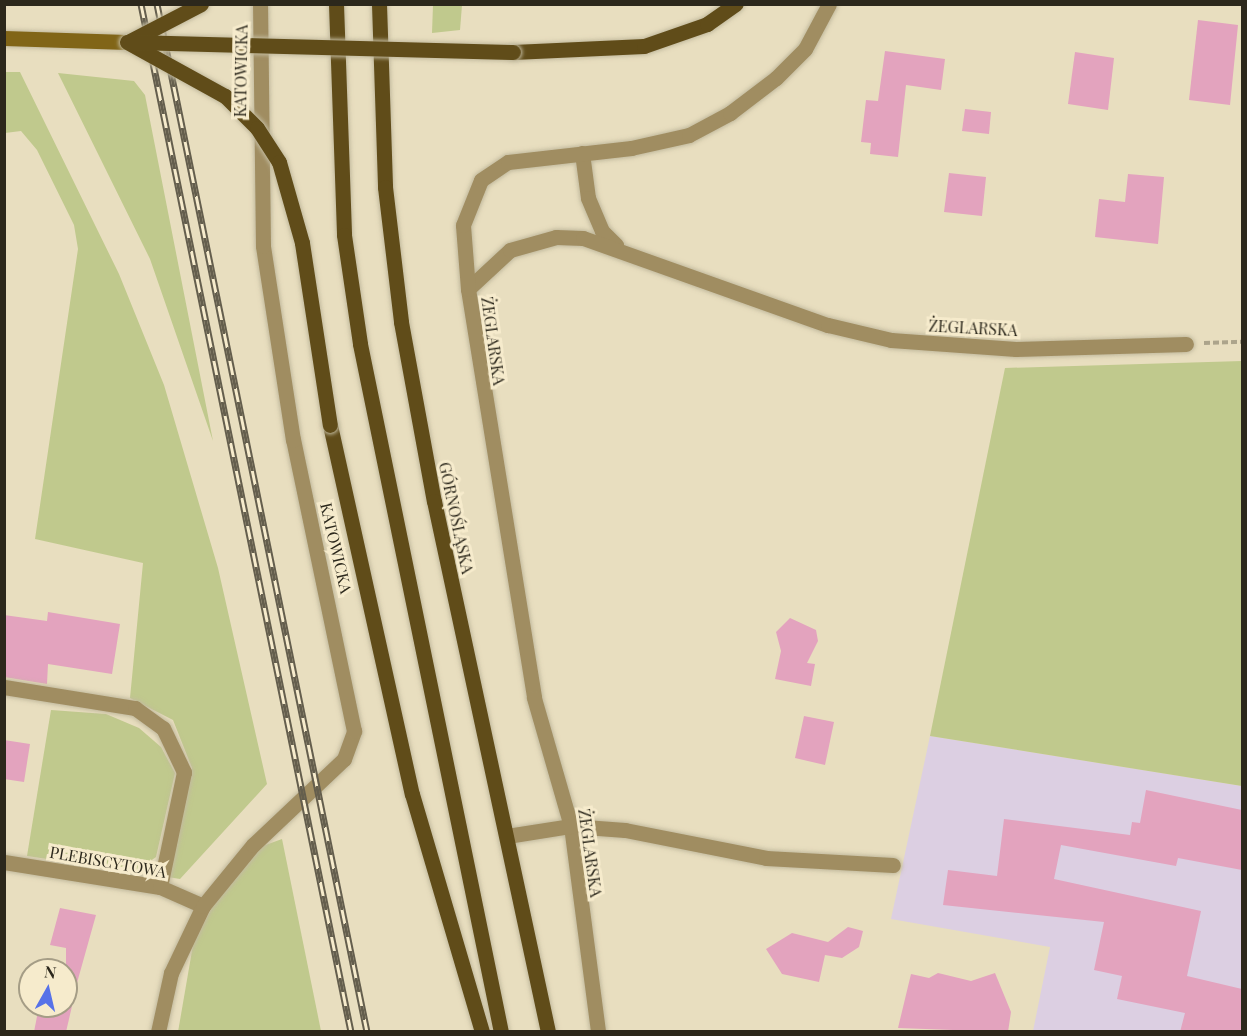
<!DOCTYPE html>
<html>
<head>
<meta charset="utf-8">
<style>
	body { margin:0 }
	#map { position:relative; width:1247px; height:1036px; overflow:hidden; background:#e8debf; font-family:"Playfair Display",serif }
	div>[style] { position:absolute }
	.industrial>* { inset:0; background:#dccfe2 }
	.green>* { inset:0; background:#c0c98d }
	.building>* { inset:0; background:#e3a3be }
	.path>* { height:4px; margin-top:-2px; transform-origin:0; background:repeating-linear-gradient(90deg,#aca48b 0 6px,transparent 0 9px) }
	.roads { filter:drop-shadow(0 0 2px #c2ba9e) drop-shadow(0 0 2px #c2ba9e) }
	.service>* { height:15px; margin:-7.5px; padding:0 7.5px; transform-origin:7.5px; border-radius:7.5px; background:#a08d61 }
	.minor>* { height:15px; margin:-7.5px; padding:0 7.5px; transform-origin:7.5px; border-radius:7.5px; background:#a08d61 }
	.tertiary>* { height:15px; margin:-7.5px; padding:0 7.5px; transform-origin:7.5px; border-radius:7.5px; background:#a08d61 }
	.secondary>* { height:15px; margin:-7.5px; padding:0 7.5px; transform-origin:7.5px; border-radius:7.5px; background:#816517 }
	.primary>* { height:15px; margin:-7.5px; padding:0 7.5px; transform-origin:7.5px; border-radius:7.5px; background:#604c19 }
	.rail>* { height:7px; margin-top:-3.5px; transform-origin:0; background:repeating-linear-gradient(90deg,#f6ebcc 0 14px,#645e4d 0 28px); box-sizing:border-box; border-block:2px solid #645e4d }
	.bridges { filter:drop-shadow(0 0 2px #c2ba9e) drop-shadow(0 0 2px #c2ba9e) }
	.primary-bridge>* { height:15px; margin:-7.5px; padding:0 7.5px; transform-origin:7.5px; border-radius:7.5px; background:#604c19 }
	span { translate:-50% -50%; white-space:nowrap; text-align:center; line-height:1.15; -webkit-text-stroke:6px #f6ebcc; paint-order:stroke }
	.street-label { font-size:16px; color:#2c281c }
	.frame { position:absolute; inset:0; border:6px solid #2c281c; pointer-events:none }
	.north { position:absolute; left:18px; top:958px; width:60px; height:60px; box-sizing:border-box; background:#f6ebcc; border:2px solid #a59d86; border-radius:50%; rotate:8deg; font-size:16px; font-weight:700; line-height:24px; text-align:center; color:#2c281c }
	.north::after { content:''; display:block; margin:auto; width:21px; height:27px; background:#5772e8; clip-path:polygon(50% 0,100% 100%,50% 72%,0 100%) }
</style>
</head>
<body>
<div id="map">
	<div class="industrial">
		<div style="clip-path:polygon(930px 736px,1242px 786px,1242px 1031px,1033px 1031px,1050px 947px,891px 919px)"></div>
	</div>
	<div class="green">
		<div style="clip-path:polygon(433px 5px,462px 5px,460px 30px,432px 33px)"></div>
		<div style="clip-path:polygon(5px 72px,20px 72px,119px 274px,164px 385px,218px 568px,267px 784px,180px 879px,168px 877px,192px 768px,173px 720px,130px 698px,143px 563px,35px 539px,78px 249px,74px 225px,37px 150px,21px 131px,5px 133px)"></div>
		<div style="clip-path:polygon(58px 73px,134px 81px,145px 95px,213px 441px,150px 259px)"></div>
		<div style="clip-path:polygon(1242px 361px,1242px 786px,930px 736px,1005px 368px)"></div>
		<div style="clip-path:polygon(51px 710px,106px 714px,139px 728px,161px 747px,175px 773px,156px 857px,135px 872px,27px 856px)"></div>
		<div style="clip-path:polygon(282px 839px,321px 1031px,178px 1032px,193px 945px,219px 893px,260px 847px)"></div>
	</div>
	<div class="building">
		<div style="clip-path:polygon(1198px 20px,1238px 25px,1230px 105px,1189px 100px)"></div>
		<div style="clip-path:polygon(885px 51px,945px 59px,941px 90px,906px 85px,898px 157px,870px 154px,871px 143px,861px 142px,866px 100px,878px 101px)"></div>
		<div style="clip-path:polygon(1075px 52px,1114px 58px,1108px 110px,1068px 104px)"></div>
		<div style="clip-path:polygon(965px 109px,991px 112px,989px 134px,962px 131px)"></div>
		<div style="clip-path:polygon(949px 173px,986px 177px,982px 216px,944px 212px)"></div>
		<div style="clip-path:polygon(1128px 174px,1164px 177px,1158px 244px,1095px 237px,1099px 199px,1125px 202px)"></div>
		<div style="clip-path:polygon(48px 612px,120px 624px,112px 674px,48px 664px,47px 684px,4px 677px,4px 615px,47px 621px)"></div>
		<div style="clip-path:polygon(790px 618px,816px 630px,818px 641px,807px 663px,815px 664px,811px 686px,775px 679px,781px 651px,776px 632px)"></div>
		<div style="clip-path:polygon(804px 716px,834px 722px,825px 765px,795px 758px)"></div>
		<div style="clip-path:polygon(4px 740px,30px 744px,24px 782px,4px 779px)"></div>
		<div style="clip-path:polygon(1146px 790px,1242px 810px,1242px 870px,1178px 858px,1176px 866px,1061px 845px,1054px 879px,1201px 911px,1187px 976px,1242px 989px,1242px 1032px,1180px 1032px,1185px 1013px,1117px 999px,1122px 976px,1094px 970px,1104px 922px,943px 905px,948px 870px,997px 876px,1004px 819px,1130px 835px,1132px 822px,1140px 823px)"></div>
		<div style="clip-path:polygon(60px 908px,96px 915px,75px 990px,66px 989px,66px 948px,50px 945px)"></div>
		<div style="clip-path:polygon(848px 927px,863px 931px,859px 947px,842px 958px,825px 955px,819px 982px,782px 974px,766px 949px,792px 933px,828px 942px)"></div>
		<div style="clip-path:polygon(938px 973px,971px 981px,995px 973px,1011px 1012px,1008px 1032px,898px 1028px,911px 974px,929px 978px)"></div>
		<div style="clip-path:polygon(39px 1006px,72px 1006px,66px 1032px,34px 1032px)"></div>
	</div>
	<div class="path">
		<div style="left:1204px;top:343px;width:38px;rotate:-2deg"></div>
	</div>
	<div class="roads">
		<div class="service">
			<div style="left:468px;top:289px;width:414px;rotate:80.8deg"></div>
			<div style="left:534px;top:698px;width:133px;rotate:73.9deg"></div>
			<div style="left:571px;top:826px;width:208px;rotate:82.5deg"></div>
			<div style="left:571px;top:826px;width:54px;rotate:4.2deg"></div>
			<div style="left:625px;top:830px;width:144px;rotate:11.2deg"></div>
			<div style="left:766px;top:858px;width:127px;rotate:3.2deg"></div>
		</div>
		<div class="minor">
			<div style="left:582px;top:153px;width:45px;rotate:82.4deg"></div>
			<div style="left:588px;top:198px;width:36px;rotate:67deg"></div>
			<div style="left:602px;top:231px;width:20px;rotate:45deg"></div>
			<div style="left:468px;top:289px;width:57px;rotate:-42.9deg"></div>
			<div style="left:510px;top:250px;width:48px;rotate:-15.8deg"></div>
			<div style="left:556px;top:237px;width:27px;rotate:2deg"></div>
			<div style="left:583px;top:238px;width:260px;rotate:19.6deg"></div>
			<div style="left:828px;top:325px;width:65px;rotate:13.4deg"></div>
			<div style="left:891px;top:340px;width:125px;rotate:4.1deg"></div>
			<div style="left:1016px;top:349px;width:170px;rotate:-1.7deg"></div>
			<div style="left:468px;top:289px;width:64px;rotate:-94.5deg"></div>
			<div style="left:463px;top:225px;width:48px;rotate:-68.2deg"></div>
			<div style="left:481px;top:180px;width:32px;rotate:-34deg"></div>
			<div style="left:508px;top:162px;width:124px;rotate:-6.5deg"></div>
			<div style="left:631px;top:148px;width:59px;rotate:-12.6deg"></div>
			<div style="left:689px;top:135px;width:47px;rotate:-28.2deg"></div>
			<div style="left:730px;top:113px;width:58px;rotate:-37.3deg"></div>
			<div style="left:776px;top:78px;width:41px;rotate:-45deg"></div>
			<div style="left:805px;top:49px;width:51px;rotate:-61.9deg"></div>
			<div style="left:4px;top:687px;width:133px;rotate:9.1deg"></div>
			<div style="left:135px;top:708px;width:34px;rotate:36deg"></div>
			<div style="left:163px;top:728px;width:49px;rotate:64.5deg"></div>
			<div style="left:184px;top:772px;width:117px;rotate:101.8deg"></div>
			<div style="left:507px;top:836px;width:65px;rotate:-8.9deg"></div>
			<div style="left:4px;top:862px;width:158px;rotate:9.1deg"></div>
			<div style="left:160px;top:887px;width:47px;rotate:23.8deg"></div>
		</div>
		<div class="tertiary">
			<div style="left:158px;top:1032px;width:60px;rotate:-77.6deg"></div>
			<div style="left:171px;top:973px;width:74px;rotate:-64.5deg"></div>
			<div style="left:203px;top:906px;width:79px;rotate:-50.7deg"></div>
			<div style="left:253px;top:845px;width:125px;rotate:-43.4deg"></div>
			<div style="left:344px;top:759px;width:30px;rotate:-70deg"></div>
			<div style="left:354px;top:731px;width:297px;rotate:-101.8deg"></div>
			<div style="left:293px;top:440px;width:196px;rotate:-98.8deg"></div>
			<div style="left:263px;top:246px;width:242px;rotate:-90.7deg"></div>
		</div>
		<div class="secondary">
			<div style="left:4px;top:38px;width:123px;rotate:1.9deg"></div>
		</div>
		<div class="primary">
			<div style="left:336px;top:4px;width:231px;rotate:88deg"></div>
			<div style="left:344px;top:235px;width:110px;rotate:81.6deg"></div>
			<div style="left:360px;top:344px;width:702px;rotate:78.42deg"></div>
			<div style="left:379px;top:4px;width:183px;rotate:88.1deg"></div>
			<div style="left:385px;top:187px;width:136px;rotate:83.2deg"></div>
			<div style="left:401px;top:322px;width:182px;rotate:79.6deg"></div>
			<div style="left:434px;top:501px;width:543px;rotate:77.88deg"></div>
			<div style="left:513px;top:52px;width:131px;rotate:-2.6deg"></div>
			<div style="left:644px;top:46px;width:67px;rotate:-19.2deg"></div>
			<div style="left:707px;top:24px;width:35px;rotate:-35deg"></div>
			<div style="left:330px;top:425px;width:378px;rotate:77.5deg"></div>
			<div style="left:412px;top:794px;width:248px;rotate:73.6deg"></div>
		</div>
	</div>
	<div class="rail">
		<div style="left:141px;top:4px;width:1049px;rotate:78.45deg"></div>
		<div style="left:157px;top:4px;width:1049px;rotate:78.45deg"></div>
	</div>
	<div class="bridges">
		<div class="primary-bridge">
			<div style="left:130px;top:41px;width:80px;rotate:-27.5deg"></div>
			<div style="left:127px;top:42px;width:112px;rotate:28.9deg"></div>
			<div style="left:225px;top:96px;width:45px;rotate:45deg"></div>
			<div style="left:257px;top:128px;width:40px;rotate:57.1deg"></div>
			<div style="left:279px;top:162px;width:84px;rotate:74.1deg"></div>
			<div style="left:302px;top:243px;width:184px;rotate:81.3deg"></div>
			<div style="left:130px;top:42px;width:383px;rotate:1.5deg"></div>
		</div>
	</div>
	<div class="street-label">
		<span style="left:241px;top:71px;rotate:-89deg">KATOWICKA</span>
		<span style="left:973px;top:328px;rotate:3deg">ŻEGLARSKA</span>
		<span style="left:493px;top:341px;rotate:82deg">ŻEGLARSKA</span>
		<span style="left:456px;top:518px;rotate:78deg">GÓRNOŚLĄSKA</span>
		<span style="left:336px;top:548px;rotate:77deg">KATOWICKA</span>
		<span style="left:590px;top:853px;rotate:82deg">ŻEGLARSKA</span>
		<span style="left:108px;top:862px;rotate:10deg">PLEBISCYTOWA</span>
	</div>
	<div class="frame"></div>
	<div class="north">N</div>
</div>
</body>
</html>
